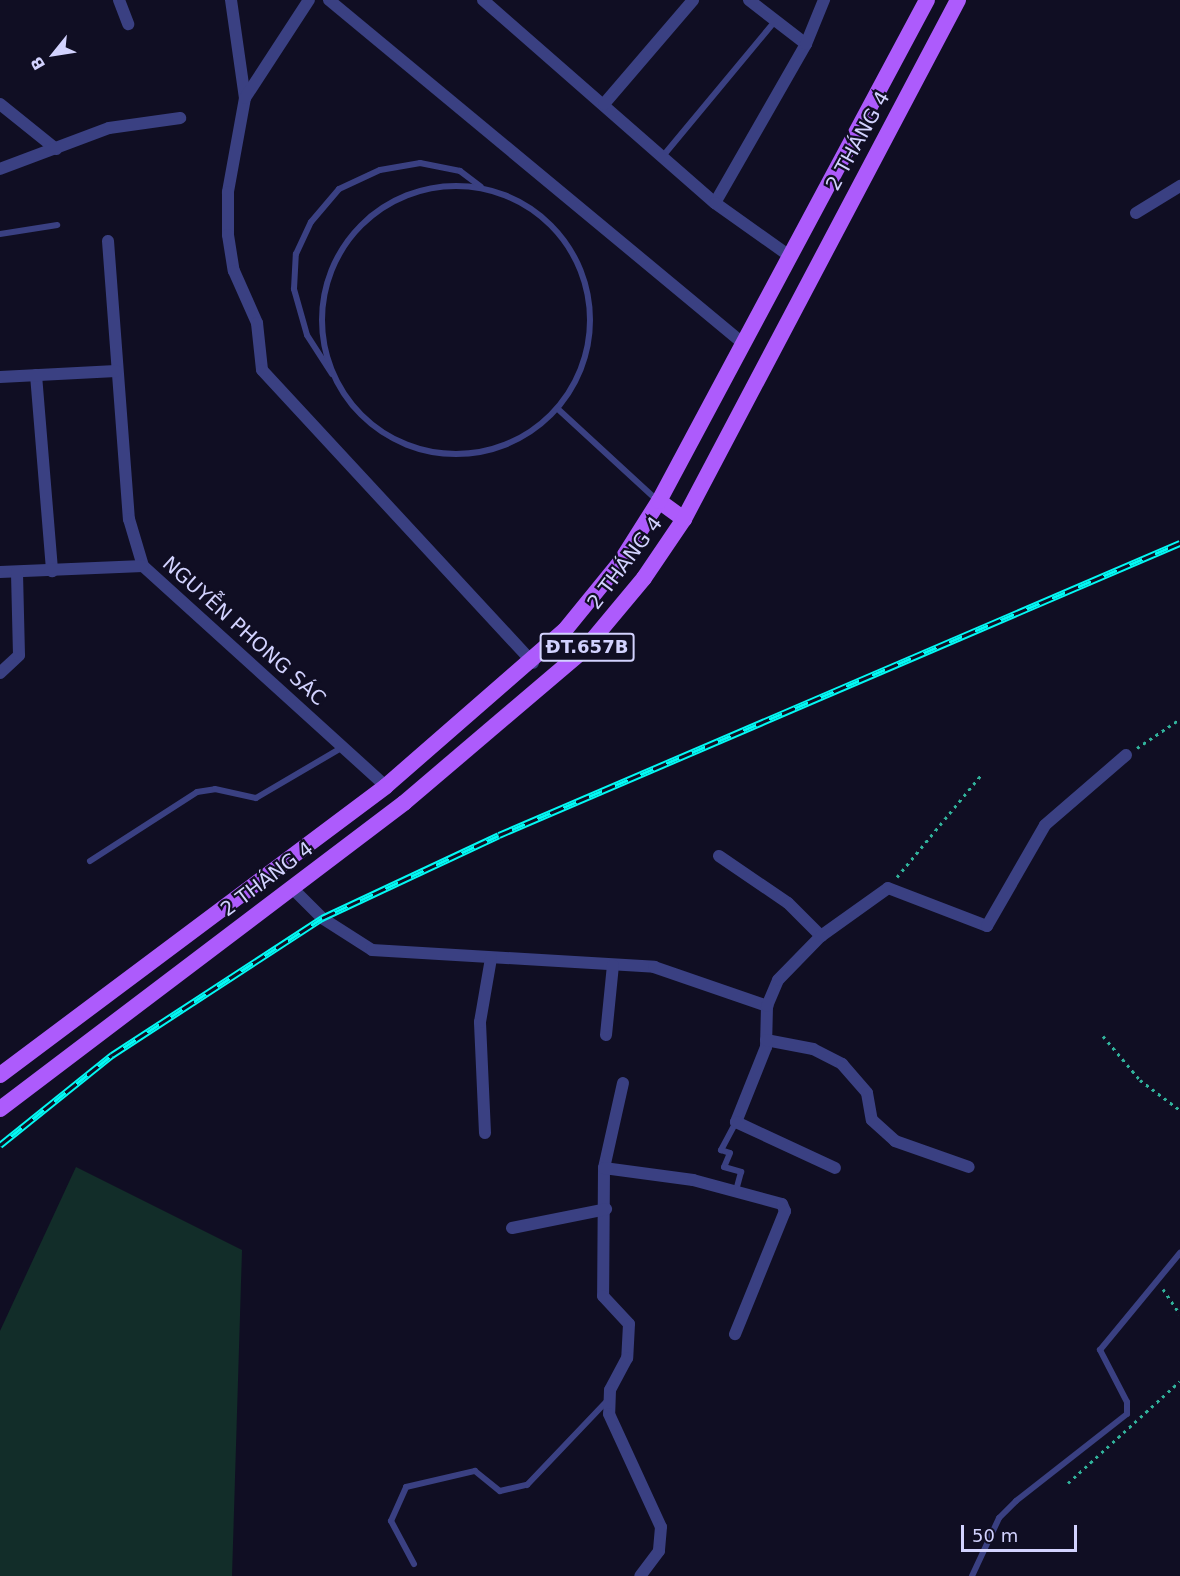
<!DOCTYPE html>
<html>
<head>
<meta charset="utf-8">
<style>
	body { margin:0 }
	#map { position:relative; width:1180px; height:1576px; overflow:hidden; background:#100e23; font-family:"DejaVu Sans",sans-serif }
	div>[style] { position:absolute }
	.green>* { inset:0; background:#122d29 }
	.path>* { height:3px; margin-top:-1.5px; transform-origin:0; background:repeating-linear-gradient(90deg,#31b39c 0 3px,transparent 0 7.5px) }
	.service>* { height:6px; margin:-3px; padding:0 3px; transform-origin:3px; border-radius:3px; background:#3a4082 }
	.service>.ring { margin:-3px; padding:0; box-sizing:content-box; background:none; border:6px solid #3a4082; border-radius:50% }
	.minor>* { height:12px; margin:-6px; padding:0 6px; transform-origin:6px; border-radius:6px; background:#3a4082 }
	.primary>* { height:16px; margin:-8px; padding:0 8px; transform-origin:8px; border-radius:8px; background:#ad5bfc }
	.rail>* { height:7px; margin-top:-3.5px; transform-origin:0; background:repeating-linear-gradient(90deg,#100e23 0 14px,#04f8f3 0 28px); box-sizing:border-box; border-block:2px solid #04f8f3 }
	span { translate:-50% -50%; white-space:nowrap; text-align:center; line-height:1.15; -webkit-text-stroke:4.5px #100e23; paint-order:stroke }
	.shield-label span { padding:2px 4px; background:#100e23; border:2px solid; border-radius:4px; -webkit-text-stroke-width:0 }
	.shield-label { font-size:18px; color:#d2d2fe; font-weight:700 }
	.street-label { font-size:20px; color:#d2d2fe }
	.north { position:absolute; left:24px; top:24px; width:60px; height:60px; -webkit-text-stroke:4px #100e23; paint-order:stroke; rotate:240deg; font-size:16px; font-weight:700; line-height:24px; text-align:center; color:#d2d2fe }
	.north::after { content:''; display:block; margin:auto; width:21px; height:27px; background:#d2d2fe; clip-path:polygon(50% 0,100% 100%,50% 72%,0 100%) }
	.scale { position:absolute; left:961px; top:1525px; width:116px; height:27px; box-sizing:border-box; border:3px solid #d2d2fe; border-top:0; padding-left:8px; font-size:18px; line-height:21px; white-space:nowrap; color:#d2d2fe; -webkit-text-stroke:4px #100e23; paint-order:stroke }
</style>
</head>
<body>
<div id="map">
	<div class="green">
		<div style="clip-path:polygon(76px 1167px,242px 1250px,232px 1576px,0 1576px,0 1331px)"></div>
	</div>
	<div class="path">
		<div style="left:1137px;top:748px;width:52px;rotate:-34deg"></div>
		<div style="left:897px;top:877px;width:134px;rotate:-50.5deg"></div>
		<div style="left:1103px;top:1036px;width:57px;rotate:49.9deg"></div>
		<div style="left:1140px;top:1080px;width:50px;rotate:36.9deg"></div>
		<div style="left:1163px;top:1289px;width:30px;rotate:56deg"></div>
		<div style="left:1068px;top:1483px;width:151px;rotate:-42.3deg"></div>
	</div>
	<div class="service">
		<div style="left:663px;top:156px;width:175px;rotate:-50.3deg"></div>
		<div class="ring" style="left:322px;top:186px;width:262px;height:262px"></div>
		<div style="left:0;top:234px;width:58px;rotate:-9deg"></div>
		<div style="left:332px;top:374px;width:46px;rotate:-122.7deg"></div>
		<div style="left:307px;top:335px;width:48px;rotate:-105.8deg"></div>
		<div style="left:294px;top:289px;width:35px;rotate:-87deg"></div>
		<div style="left:296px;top:254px;width:35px;rotate:-65deg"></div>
		<div style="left:311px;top:222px;width:43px;rotate:-49.7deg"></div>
		<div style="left:339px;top:189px;width:45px;rotate:-24.9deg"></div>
		<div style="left:380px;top:170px;width:41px;rotate:-9.9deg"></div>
		<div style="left:420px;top:163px;width:41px;rotate:11.3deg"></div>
		<div style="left:460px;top:171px;width:26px;rotate:37deg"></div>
		<div style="left:559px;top:410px;width:134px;rotate:42.6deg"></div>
		<div style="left:90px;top:861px;width:127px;rotate:-32.8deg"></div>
		<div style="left:197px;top:792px;width:18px;rotate:-9deg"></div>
		<div style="left:215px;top:789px;width:42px;rotate:12.4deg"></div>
		<div style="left:256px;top:798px;width:101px;rotate:-30.4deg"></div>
		<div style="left:736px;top:1122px;width:32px;rotate:118deg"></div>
		<div style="left:721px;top:1150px;width:9px;rotate:18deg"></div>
		<div style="left:730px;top:1153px;width:15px;rotate:113deg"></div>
		<div style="left:724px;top:1167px;width:18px;rotate:16deg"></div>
		<div style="left:741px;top:1172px;width:20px;rotate:105deg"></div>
		<div style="left:414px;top:1564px;width:49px;rotate:-118.1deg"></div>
		<div style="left:391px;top:1521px;width:37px;rotate:-66deg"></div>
		<div style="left:406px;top:1487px;width:71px;rotate:-13.1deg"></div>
		<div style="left:475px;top:1471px;width:32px;rotate:39deg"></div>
		<div style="left:500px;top:1491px;width:28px;rotate:-13deg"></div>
		<div style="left:527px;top:1485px;width:117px;rotate:-46.4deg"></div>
		<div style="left:972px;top:1576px;width:64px;rotate:-65deg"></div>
		<div style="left:999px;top:1518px;width:24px;rotate:-45deg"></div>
		<div style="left:1016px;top:1501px;width:141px;rotate:-38.1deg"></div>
		<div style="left:1127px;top:1414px;width:12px;rotate:-90deg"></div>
		<div style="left:1127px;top:1402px;width:59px;rotate:-117.4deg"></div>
		<div style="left:1100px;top:1350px;width:126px;rotate:-50.5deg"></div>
	</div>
	<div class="minor">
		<div style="left:119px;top:0;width:26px;rotate:69deg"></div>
		<div style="left:231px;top:0;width:99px;rotate:81.9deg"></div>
		<div style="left:245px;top:98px;width:96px;rotate:100.3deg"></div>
		<div style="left:228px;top:192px;width:43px;rotate:90deg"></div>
		<div style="left:228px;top:235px;width:36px;rotate:81deg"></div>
		<div style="left:234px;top:271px;width:57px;rotate:66.1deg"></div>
		<div style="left:257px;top:323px;width:47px;rotate:83.9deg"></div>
		<div style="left:262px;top:370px;width:399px;rotate:47.2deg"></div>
		<div style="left:329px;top:0;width:539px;rotate:39.66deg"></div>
		<div style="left:483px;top:0;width:308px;rotate:41.2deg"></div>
		<div style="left:749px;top:0;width:72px;rotate:37.7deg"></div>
		<div style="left:806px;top:44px;width:183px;rotate:119.8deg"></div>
		<div style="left:715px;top:203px;width:93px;rotate:35.4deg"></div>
		<div style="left:806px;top:44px;width:48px;rotate:-67.8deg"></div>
		<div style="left:245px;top:98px;width:117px;rotate:-56.9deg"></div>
		<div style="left:0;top:104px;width:72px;rotate:38.8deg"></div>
		<div style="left:604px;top:104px;width:137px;rotate:-49.4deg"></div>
		<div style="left:0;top:169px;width:116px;rotate:-20.6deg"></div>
		<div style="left:109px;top:128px;width:72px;rotate:-8deg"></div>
		<div style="left:1136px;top:213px;width:52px;rotate:-31.5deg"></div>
		<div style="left:108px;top:241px;width:279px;rotate:85.7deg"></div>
		<div style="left:129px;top:519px;width:49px;rotate:73.4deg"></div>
		<div style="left:143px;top:566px;width:328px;rotate:42.2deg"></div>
		<div style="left:36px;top:375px;width:197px;rotate:85.3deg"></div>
		<div style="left:0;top:377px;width:116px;rotate:-3deg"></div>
		<div style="left:0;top:572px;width:143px;rotate:-2.4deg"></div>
		<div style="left:0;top:673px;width:26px;rotate:-43deg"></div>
		<div style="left:19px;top:655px;width:83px;rotate:-91.4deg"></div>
		<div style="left:719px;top:856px;width:83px;rotate:34.3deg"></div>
		<div style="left:788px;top:903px;width:47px;rotate:45deg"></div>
		<div style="left:291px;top:887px;width:44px;rotate:45deg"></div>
		<div style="left:322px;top:918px;width:59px;rotate:32.6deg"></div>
		<div style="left:372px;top:950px;width:283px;rotate:3.4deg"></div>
		<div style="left:654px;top:967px;width:120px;rotate:19deg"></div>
		<div style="left:767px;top:1006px;width:41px;rotate:91.4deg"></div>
		<div style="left:766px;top:1047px;width:81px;rotate:111.8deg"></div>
		<div style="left:736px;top:1122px;width:109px;rotate:24.9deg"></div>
		<div style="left:767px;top:1006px;width:28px;rotate:-67deg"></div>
		<div style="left:778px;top:980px;width:62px;rotate:-45.7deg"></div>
		<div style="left:821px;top:936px;width:82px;rotate:-35.6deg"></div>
		<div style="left:888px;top:888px;width:106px;rotate:21deg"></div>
		<div style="left:987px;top:926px;width:116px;rotate:-60.1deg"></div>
		<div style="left:1045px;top:825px;width:107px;rotate:-40.8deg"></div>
		<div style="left:606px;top:1035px;width:70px;rotate:-84.3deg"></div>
		<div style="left:766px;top:1040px;width:48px;rotate:10.8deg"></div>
		<div style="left:813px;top:1049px;width:33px;rotate:27deg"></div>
		<div style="left:842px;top:1064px;width:38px;rotate:49deg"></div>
		<div style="left:867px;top:1093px;width:27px;rotate:80deg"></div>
		<div style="left:872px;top:1120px;width:31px;rotate:42deg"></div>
		<div style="left:895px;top:1141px;width:78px;rotate:19.4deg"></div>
		<div style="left:623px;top:1083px;width:87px;rotate:102.6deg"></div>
		<div style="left:604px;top:1168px;width:128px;rotate:90.4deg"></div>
		<div style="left:603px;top:1296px;width:38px;rotate:47deg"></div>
		<div style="left:629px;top:1324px;width:34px;rotate:93deg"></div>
		<div style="left:627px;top:1358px;width:36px;rotate:118deg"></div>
		<div style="left:610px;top:1390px;width:24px;rotate:92deg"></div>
		<div style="left:609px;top:1414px;width:124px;rotate:65.3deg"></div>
		<div style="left:661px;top:1527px;width:24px;rotate:95deg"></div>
		<div style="left:659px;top:1551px;width:31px;rotate:127deg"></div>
		<div style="left:485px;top:1133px;width:111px;rotate:-92.6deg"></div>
		<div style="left:480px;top:1022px;width:65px;rotate:-80.2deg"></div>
		<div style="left:604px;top:1168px;width:90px;rotate:7.7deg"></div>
		<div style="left:693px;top:1180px;width:92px;rotate:15.1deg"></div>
		<div style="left:782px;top:1204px;width:8px;rotate:67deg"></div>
		<div style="left:785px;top:1211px;width:133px;rotate:112.1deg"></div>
		<div style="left:512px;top:1228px;width:96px;rotate:-11.4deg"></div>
	</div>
	<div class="primary">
		<div style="left:659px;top:501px;width:31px;rotate:36deg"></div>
		<div style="left:0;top:1075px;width:482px;rotate:-36.8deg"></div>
		<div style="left:386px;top:786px;width:237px;rotate:-41.1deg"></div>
		<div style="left:565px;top:630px;width:89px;rotate:-50.9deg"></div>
		<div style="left:621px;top:561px;width:71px;rotate:-57.7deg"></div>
		<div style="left:659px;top:501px;width:568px;rotate:-61.86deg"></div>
		<div style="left:0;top:1109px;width:507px;rotate:-37.14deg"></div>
		<div style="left:404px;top:803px;width:236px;rotate:-40.4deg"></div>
		<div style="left:584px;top:650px;width:94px;rotate:-50.2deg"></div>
		<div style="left:644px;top:578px;width:71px;rotate:-55.9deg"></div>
		<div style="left:684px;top:519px;width:587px;rotate:-62.17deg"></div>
	</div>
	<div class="rail">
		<div style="left:0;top:1145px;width:144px;rotate:-38.8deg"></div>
		<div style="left:112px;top:1055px;width:251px;rotate:-33.1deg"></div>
		<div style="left:322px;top:918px;width:195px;rotate:-25.1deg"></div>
		<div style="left:499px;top:835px;width:741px;rotate:-23.21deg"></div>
	</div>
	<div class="shield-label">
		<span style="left:587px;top:647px">ĐT.657B</span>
	</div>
	<div class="street-label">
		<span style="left:858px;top:141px;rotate:-61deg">2 THÁNG 4</span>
		<span style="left:625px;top:563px;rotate:-53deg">2 THÁNG 4</span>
		<span style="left:244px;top:631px;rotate:42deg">NGUYỄN PHONG SÁC</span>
		<span style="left:267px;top:879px;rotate:-37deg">2 THÁNG 4</span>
	</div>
	<div class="north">B</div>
	<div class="scale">50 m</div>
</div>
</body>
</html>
